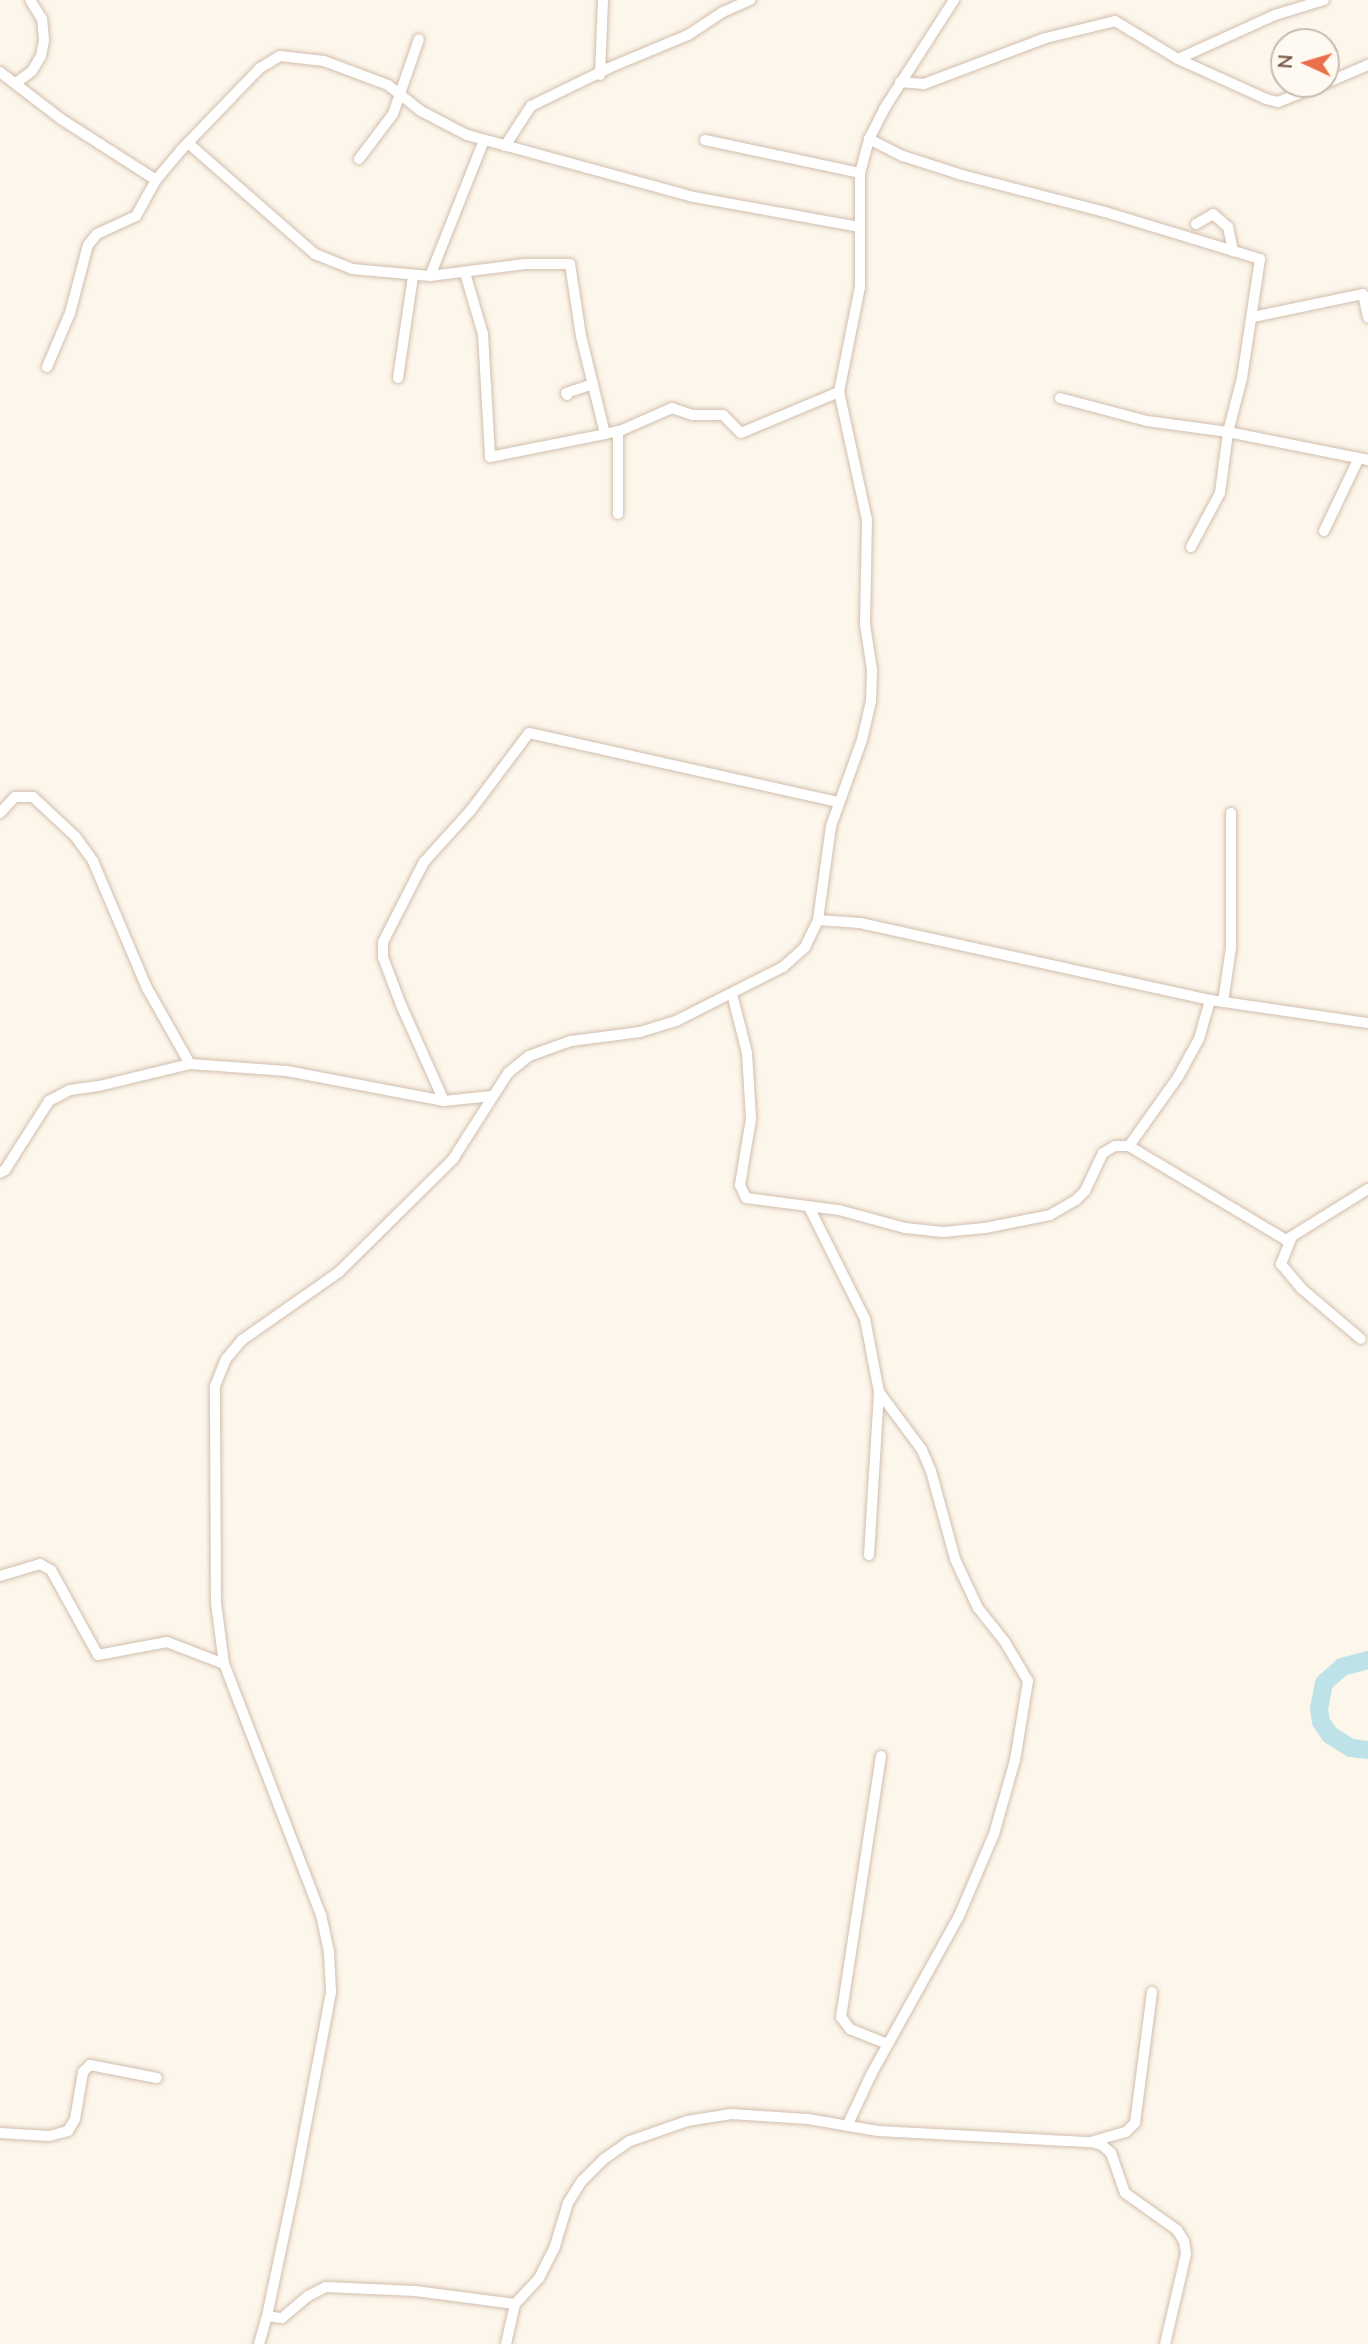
<!DOCTYPE html>
<html>
<head>
<meta charset="utf-8">
<style>
	body { margin:0 }
	#map { position:relative; width:1368px; height:2344px; overflow:hidden; background:#fdf6ea; font-family:"Nunito Sans",sans-serif }
	div>[style] { position:absolute }
	.river>* { height:18px; margin:-9px; padding:0 9px; transform-origin:9px; border-radius:9px; background:#bde2e8 }
	.roads { filter:drop-shadow(0 0 2px #d1beae) drop-shadow(0 0 2px #d1beae) }
	.minor>* { height:10px; margin:-5px; padding:0 5px; transform-origin:5px; border-radius:5px; background:#fff }
	span { translate:-50% -50%; white-space:nowrap; text-align:center; line-height:1.15; -webkit-text-stroke:5px #fffaf1; paint-order:stroke }
	.north { position:absolute; left:1270px; top:28px; width:70px; height:70px; box-sizing:border-box; background:#fffaf1; border:2px solid #cabbaf; border-radius:50%; rotate:274deg; font-size:19px; font-weight:700; line-height:28px; text-align:center; color:#7a5c4b }
	.north::after { content:''; display:block; margin:auto; width:24px; height:32px; background:#ea704c; clip-path:polygon(50% 0,100% 100%,50% 72%,0 100%) }
</style>
</head>
<body>
<div id="map">
	<div class="river">
		<div style="left:1368px;top:1660px;width:27px;rotate:165deg"></div>
		<div style="left:1342px;top:1667px;width:24px;rotate:138deg"></div>
		<div style="left:1324px;top:1683px;width:26px;rotate:101deg"></div>
		<div style="left:1319px;top:1709px;width:13px;rotate:81deg"></div>
		<div style="left:1321px;top:1722px;width:16px;rotate:55deg"></div>
		<div style="left:1330px;top:1735px;width:25px;rotate:32deg"></div>
		<div style="left:1351px;top:1748px;width:17px;rotate:7deg"></div>
	</div>
	<div class="roads">
		<div class="minor">
			<div style="left:1178px;top:59px;width:107px;rotate:-24.4deg"></div>
			<div style="left:1275px;top:15px;width:51px;rotate:-17deg"></div>
			<div style="left:0;top:72px;width:77px;rotate:37.6deg"></div>
			<div style="left:61px;top:119px;width:113px;rotate:32.7deg"></div>
			<div style="left:600px;top:75px;width:75px;rotate:-87.7deg"></div>
			<div style="left:900px;top:82px;width:24px;rotate:5deg"></div>
			<div style="left:924px;top:84px;width:130px;rotate:-20.7deg"></div>
			<div style="left:1046px;top:38px;width:71px;rotate:-13.8deg"></div>
			<div style="left:1115px;top:21px;width:74px;rotate:31.1deg"></div>
			<div style="left:1178px;top:59px;width:97px;rotate:24.4deg"></div>
			<div style="left:1266px;top:99px;width:12px;rotate:14deg"></div>
			<div style="left:1278px;top:102px;width:48px;rotate:-21.8deg"></div>
			<div style="left:16px;top:83px;width:20px;rotate:-37deg"></div>
			<div style="left:32px;top:71px;width:17px;rotate:-59deg"></div>
			<div style="left:41px;top:56px;width:16px;rotate:-79deg"></div>
			<div style="left:44px;top:40px;width:21px;rotate:-95deg"></div>
			<div style="left:42px;top:19px;width:22px;rotate:-122deg"></div>
			<div style="left:1326px;top:83px;width:46px;rotate:-23.2deg"></div>
			<div style="left:869px;top:139px;width:38px;rotate:27deg"></div>
			<div style="left:903px;top:156px;width:62px;rotate:17.9deg"></div>
			<div style="left:962px;top:175px;width:148px;rotate:14.5deg"></div>
			<div style="left:1105px;top:212px;width:162px;rotate:16.9deg"></div>
			<div style="left:1260px;top:259px;width:120px;rotate:98.6deg"></div>
			<div style="left:1242px;top:378px;width:56px;rotate:104.5deg"></div>
			<div style="left:1228px;top:432px;width:82px;rotate:-172.3deg"></div>
			<div style="left:1147px;top:421px;width:90px;rotate:-165.2deg"></div>
			<div style="left:705px;top:140px;width:158px;rotate:12deg"></div>
			<div style="left:188px;top:143px;width:169px;rotate:41.2deg"></div>
			<div style="left:315px;top:254px;width:40px;rotate:22deg"></div>
			<div style="left:352px;top:269px;width:78px;rotate:5.1deg"></div>
			<div style="left:430px;top:276px;width:96px;rotate:-7.2deg"></div>
			<div style="left:525px;top:264px;width:45px"></div>
			<div style="left:570px;top:264px;width:73px;rotate:81.3deg"></div>
			<div style="left:581px;top:336px;width:101px;rotate:76.2deg"></div>
			<div style="left:605px;top:434px;width:17px;rotate:-13deg"></div>
			<div style="left:622px;top:430px;width:55px;rotate:-23.7deg"></div>
			<div style="left:672px;top:408px;width:21px;rotate:19deg"></div>
			<div style="left:692px;top:415px;width:31px"></div>
			<div style="left:723px;top:415px;width:25px;rotate:45deg"></div>
			<div style="left:741px;top:433px;width:106px;rotate:-22.7deg"></div>
			<div style="left:505px;top:146px;width:48px;rotate:-57deg"></div>
			<div style="left:531px;top:106px;width:89px;rotate:-26deg"></div>
			<div style="left:611px;top:67px;width:83px;rotate:-22.6deg"></div>
			<div style="left:688px;top:35px;width:42px;rotate:-33.3deg"></div>
			<div style="left:723px;top:12px;width:30px;rotate:-24deg"></div>
			<div style="left:359px;top:159px;width:56px;rotate:-52.9deg"></div>
			<div style="left:393px;top:114px;width:79px;rotate:-70.9deg"></div>
			<div style="left:1196px;top:224px;width:20px;rotate:-30deg"></div>
			<div style="left:1213px;top:214px;width:20px;rotate:41deg"></div>
			<div style="left:1228px;top:227px;width:25px;rotate:78deg"></div>
			<div style="left:465px;top:273px;width:64px;rotate:73.6deg"></div>
			<div style="left:483px;top:334px;width:123px;rotate:86.7deg"></div>
			<div style="left:490px;top:457px;width:117px;rotate:-11.3deg"></div>
			<div style="left:430px;top:276px;width:146px;rotate:-68.3deg"></div>
			<div style="left:1253px;top:317px;width:112px;rotate:-11.8deg"></div>
			<div style="left:1363px;top:294px;width:24px;rotate:78deg"></div>
			<div style="left:47px;top:367px;width:59px;rotate:-66.9deg"></div>
			<div style="left:70px;top:313px;width:70px;rotate:-75.2deg"></div>
			<div style="left:88px;top:245px;width:14px;rotate:-51deg"></div>
			<div style="left:97px;top:234px;width:43px;rotate:-24.8deg"></div>
			<div style="left:136px;top:216px;width:41px;rotate:-60.9deg"></div>
			<div style="left:156px;top:180px;width:39px;rotate:-50deg"></div>
			<div style="left:181px;top:150px;width:114px;rotate:-46.1deg"></div>
			<div style="left:260px;top:68px;width:23px;rotate:-31deg"></div>
			<div style="left:280px;top:56px;width:44px;rotate:6.5deg"></div>
			<div style="left:324px;top:61px;width:68px;rotate:20.6deg"></div>
			<div style="left:388px;top:85px;width:42px;rotate:38.2deg"></div>
			<div style="left:421px;top:111px;width:52px;rotate:27.6deg"></div>
			<div style="left:467px;top:135px;width:235px;rotate:15.3deg"></div>
			<div style="left:694px;top:197px;width:168px;rotate:10.3deg"></div>
			<div style="left:398px;top:378px;width:103px;rotate:-81.6deg"></div>
			<div style="left:567px;top:395px;width:2px;rotate:-117deg"></div>
			<div style="left:566px;top:393px;width:28px;rotate:-18deg"></div>
			<div style="left:618px;top:514px;width:83px;rotate:-90deg"></div>
			<div style="left:1324px;top:531px;width:81px;rotate:-64.4deg"></div>
			<div style="left:1191px;top:547px;width:61px;rotate:-61.8deg"></div>
			<div style="left:1220px;top:493px;width:62px;rotate:-82.5deg"></div>
			<div style="left:1228px;top:432px;width:143px;rotate:11.3deg"></div>
			<div style="left:0;top:813px;width:22px;rotate:-47deg"></div>
			<div style="left:15px;top:797px;width:18px"></div>
			<div style="left:33px;top:797px;width:57px;rotate:42.9deg"></div>
			<div style="left:75px;top:836px;width:31px;rotate:54deg"></div>
			<div style="left:93px;top:861px;width:138px;rotate:67deg"></div>
			<div style="left:147px;top:988px;width:87px;rotate:60.5deg"></div>
			<div style="left:818px;top:920px;width:42px;rotate:4.1deg"></div>
			<div style="left:860px;top:923px;width:358px;rotate:12.4deg"></div>
			<div style="left:1210px;top:1000px;width:160px;rotate:8.3deg"></div>
			<div style="left:732px;top:994px;width:61px;rotate:75.7deg"></div>
			<div style="left:747px;top:1053px;width:66px;rotate:86.5deg"></div>
			<div style="left:751px;top:1119px;width:67px;rotate:99.5deg"></div>
			<div style="left:740px;top:1185px;width:14px;rotate:65deg"></div>
			<div style="left:746px;top:1198px;width:94px;rotate:7.4deg"></div>
			<div style="left:839px;top:1210px;width:68px;rotate:15.3deg"></div>
			<div style="left:905px;top:1228px;width:38px;rotate:6deg"></div>
			<div style="left:943px;top:1232px;width:42px;rotate:-5.4deg"></div>
			<div style="left:985px;top:1228px;width:66px;rotate:-11.3deg"></div>
			<div style="left:1050px;top:1215px;width:30px;rotate:-30deg"></div>
			<div style="left:1076px;top:1200px;width:13px;rotate:-45deg"></div>
			<div style="left:1085px;top:1191px;width:42px;rotate:-64.7deg"></div>
			<div style="left:1103px;top:1153px;width:14px;rotate:-30deg"></div>
			<div style="left:1115px;top:1146px;width:14px"></div>
			<div style="left:1129px;top:1146px;width:183px;rotate:30.9deg"></div>
			<div style="left:1286px;top:1240px;width:97px;rotate:-31.9deg"></div>
			<div style="left:1223px;top:1002px;width:55px;rotate:-81.6deg"></div>
			<div style="left:1231px;top:948px;width:135px;rotate:-90deg"></div>
			<div style="left:444px;top:1101px;width:105px;rotate:-114.1deg"></div>
			<div style="left:401px;top:1005px;width:51px;rotate:-110.6deg"></div>
			<div style="left:383px;top:957px;width:15px;rotate:-90deg"></div>
			<div style="left:383px;top:942px;width:90px;rotate:-62.9deg"></div>
			<div style="left:424px;top:862px;width:70px;rotate:-47.9deg"></div>
			<div style="left:471px;top:810px;width:96px;rotate:-53deg"></div>
			<div style="left:529px;top:733px;width:316px;rotate:12.6deg"></div>
			<div style="left:1129px;top:1146px;width:85px;rotate:-54.6deg"></div>
			<div style="left:1178px;top:1077px;width:43px;rotate:-61.1deg"></div>
			<div style="left:1199px;top:1039px;width:41px;rotate:-74.2deg"></div>
			<div style="left:0;top:1173px;width:6px;rotate:-31deg"></div>
			<div style="left:5px;top:1170px;width:82px;rotate:-57.5deg"></div>
			<div style="left:49px;top:1101px;width:24px;rotate:-28deg"></div>
			<div style="left:70px;top:1090px;width:29px;rotate:-8deg"></div>
			<div style="left:99px;top:1086px;width:94px;rotate:-13.6deg"></div>
			<div style="left:190px;top:1064px;width:97px;rotate:4.1deg"></div>
			<div style="left:287px;top:1071px;width:160px;rotate:10.8deg"></div>
			<div style="left:444px;top:1101px;width:48px;rotate:-5.9deg"></div>
			<div style="left:809px;top:1207px;width:125px;rotate:63.4deg"></div>
			<div style="left:865px;top:1319px;width:74px;rotate:79.1deg"></div>
			<div style="left:879px;top:1392px;width:72px;rotate:53.4deg"></div>
			<div style="left:922px;top:1450px;width:23px;rotate:67deg"></div>
			<div style="left:931px;top:1471px;width:91px;rotate:74.7deg"></div>
			<div style="left:955px;top:1559px;width:54px;rotate:64.9deg"></div>
			<div style="left:978px;top:1608px;width:43px;rotate:51.5deg"></div>
			<div style="left:1005px;top:1642px;width:45px;rotate:59.5deg"></div>
			<div style="left:1028px;top:1681px;width:80px;rotate:99.3deg"></div>
			<div style="left:1015px;top:1760px;width:77px;rotate:105.8deg"></div>
			<div style="left:994px;top:1834px;width:89px;rotate:113.1deg"></div>
			<div style="left:959px;top:1916px;width:182px;rotate:119deg"></div>
			<div style="left:871px;top:2075px;width:56px;rotate:115.2deg"></div>
			<div style="left:1291px;top:1239px;width:27px;rotate:112deg"></div>
			<div style="left:1281px;top:1264px;width:33px;rotate:50deg"></div>
			<div style="left:1302px;top:1289px;width:77px;rotate:40.3deg"></div>
			<div style="left:869px;top:1555px;width:163px;rotate:-86.5deg"></div>
			<div style="left:0;top:1576px;width:42px;rotate:-16.7deg"></div>
			<div style="left:40px;top:1564px;width:13px;rotate:29deg"></div>
			<div style="left:51px;top:1570px;width:97px;rotate:61.1deg"></div>
			<div style="left:98px;top:1655px;width:70px;rotate:-10.7deg"></div>
			<div style="left:167px;top:1642px;width:61px;rotate:21.1deg"></div>
			<div style="left:881px;top:1756px;width:264px;rotate:98.7deg"></div>
			<div style="left:841px;top:2017px;width:15px;rotate:53deg"></div>
			<div style="left:850px;top:2029px;width:40px;rotate:22deg"></div>
			<div style="left:0;top:2133px;width:49px;rotate:3.5deg"></div>
			<div style="left:49px;top:2136px;width:20px;rotate:-15deg"></div>
			<div style="left:68px;top:2131px;width:14px;rotate:-60deg"></div>
			<div style="left:75px;top:2119px;width:48px;rotate:-80.3deg"></div>
			<div style="left:83px;top:2072px;width:10px;rotate:-45deg"></div>
			<div style="left:90px;top:2065px;width:68px;rotate:11deg"></div>
			<div style="left:1094px;top:2141px;width:33px;rotate:-16deg"></div>
			<div style="left:1126px;top:2132px;width:13px;rotate:-45deg"></div>
			<div style="left:1135px;top:2123px;width:132px;rotate:-82.6deg"></div>
			<div style="left:267px;top:2316px;width:15px;rotate:8deg"></div>
			<div style="left:282px;top:2318px;width:34px;rotate:-40deg"></div>
			<div style="left:308px;top:2296px;width:20px;rotate:-27deg"></div>
			<div style="left:326px;top:2287px;width:89px;rotate:2.6deg"></div>
			<div style="left:415px;top:2291px;width:101px;rotate:7.4deg"></div>
			<div style="left:259px;top:2344px;width:29px;rotate:-74deg"></div>
			<div style="left:267px;top:2316px;width:136px;rotate:-78.1deg"></div>
			<div style="left:295px;top:2183px;width:194px;rotate:-79.3deg"></div>
			<div style="left:331px;top:1992px;width:40px;rotate:-92.9deg"></div>
			<div style="left:329px;top:1952px;width:38px;rotate:-102deg"></div>
			<div style="left:321px;top:1915px;width:269px;rotate:-111.1deg"></div>
			<div style="left:224px;top:1664px;width:63px;rotate:-97.4deg"></div>
			<div style="left:216px;top:1602px;width:216px;rotate:-90.3deg"></div>
			<div style="left:215px;top:1386px;width:29px;rotate:-68deg"></div>
			<div style="left:226px;top:1359px;width:25px;rotate:-50deg"></div>
			<div style="left:242px;top:1340px;width:118px;rotate:-35deg"></div>
			<div style="left:339px;top:1272px;width:161px;rotate:-44.7deg"></div>
			<div style="left:453px;top:1159px;width:102px;rotate:-57.4deg"></div>
			<div style="left:508px;top:1073px;width:27px;rotate:-39deg"></div>
			<div style="left:529px;top:1056px;width:45px;rotate:-19.7deg"></div>
			<div style="left:571px;top:1041px;width:70px;rotate:-7.4deg"></div>
			<div style="left:640px;top:1032px;width:38px;rotate:-17deg"></div>
			<div style="left:676px;top:1021px;width:120px;rotate:-26.8deg"></div>
			<div style="left:783px;top:967px;width:30px;rotate:-42deg"></div>
			<div style="left:805px;top:947px;width:30px;rotate:-64deg"></div>
			<div style="left:818px;top:920px;width:95px;rotate:-82.1deg"></div>
			<div style="left:831px;top:826px;width:91px;rotate:-70.2deg"></div>
			<div style="left:862px;top:740px;width:40px;rotate:-77deg"></div>
			<div style="left:871px;top:701px;width:31px;rotate:-88deg"></div>
			<div style="left:872px;top:670px;width:47px;rotate:-98.7deg"></div>
			<div style="left:865px;top:624px;width:104px;rotate:-88.9deg"></div>
			<div style="left:867px;top:520px;width:131px;rotate:-102.3deg"></div>
			<div style="left:839px;top:392px;width:107px;rotate:-78.7deg"></div>
			<div style="left:860px;top:287px;width:114px;rotate:-90deg"></div>
			<div style="left:860px;top:173px;width:35px;rotate:-75deg"></div>
			<div style="left:869px;top:139px;width:34px;rotate:-63deg"></div>
			<div style="left:884px;top:109px;width:130px;rotate:-57.3deg"></div>
			<div style="left:506px;top:2344px;width:41px;rotate:-77.3deg"></div>
			<div style="left:515px;top:2304px;width:35px;rotate:-47deg"></div>
			<div style="left:539px;top:2278px;width:36px;rotate:-63deg"></div>
			<div style="left:555px;top:2246px;width:45px;rotate:-73.2deg"></div>
			<div style="left:568px;top:2203px;width:26px;rotate:-58deg"></div>
			<div style="left:582px;top:2181px;width:31px;rotate:-45deg"></div>
			<div style="left:604px;top:2159px;width:32px;rotate:-35deg"></div>
			<div style="left:630px;top:2141px;width:60px;rotate:-19.3deg"></div>
			<div style="left:687px;top:2121px;width:45px;rotate:-9deg"></div>
			<div style="left:731px;top:2114px;width:77px;rotate:3.7deg"></div>
			<div style="left:808px;top:2119px;width:71px;rotate:9.7deg"></div>
			<div style="left:878px;top:2131px;width:213px;rotate:3deg"></div>
			<div style="left:1091px;top:2142px;width:11px;rotate:15deg"></div>
			<div style="left:1102px;top:2145px;width:12px;rotate:42deg"></div>
			<div style="left:1111px;top:2153px;width:42px;rotate:70.7deg"></div>
			<div style="left:1125px;top:2193px;width:64px;rotate:35.4deg"></div>
			<div style="left:1177px;top:2230px;width:13px;rotate:58deg"></div>
			<div style="left:1184px;top:2241px;width:13px;rotate:81deg"></div>
			<div style="left:1186px;top:2254px;width:92px;rotate:103.1deg"></div>
		</div>
	</div>
	<div class="north">N</div>
</div>
</body>
</html>
